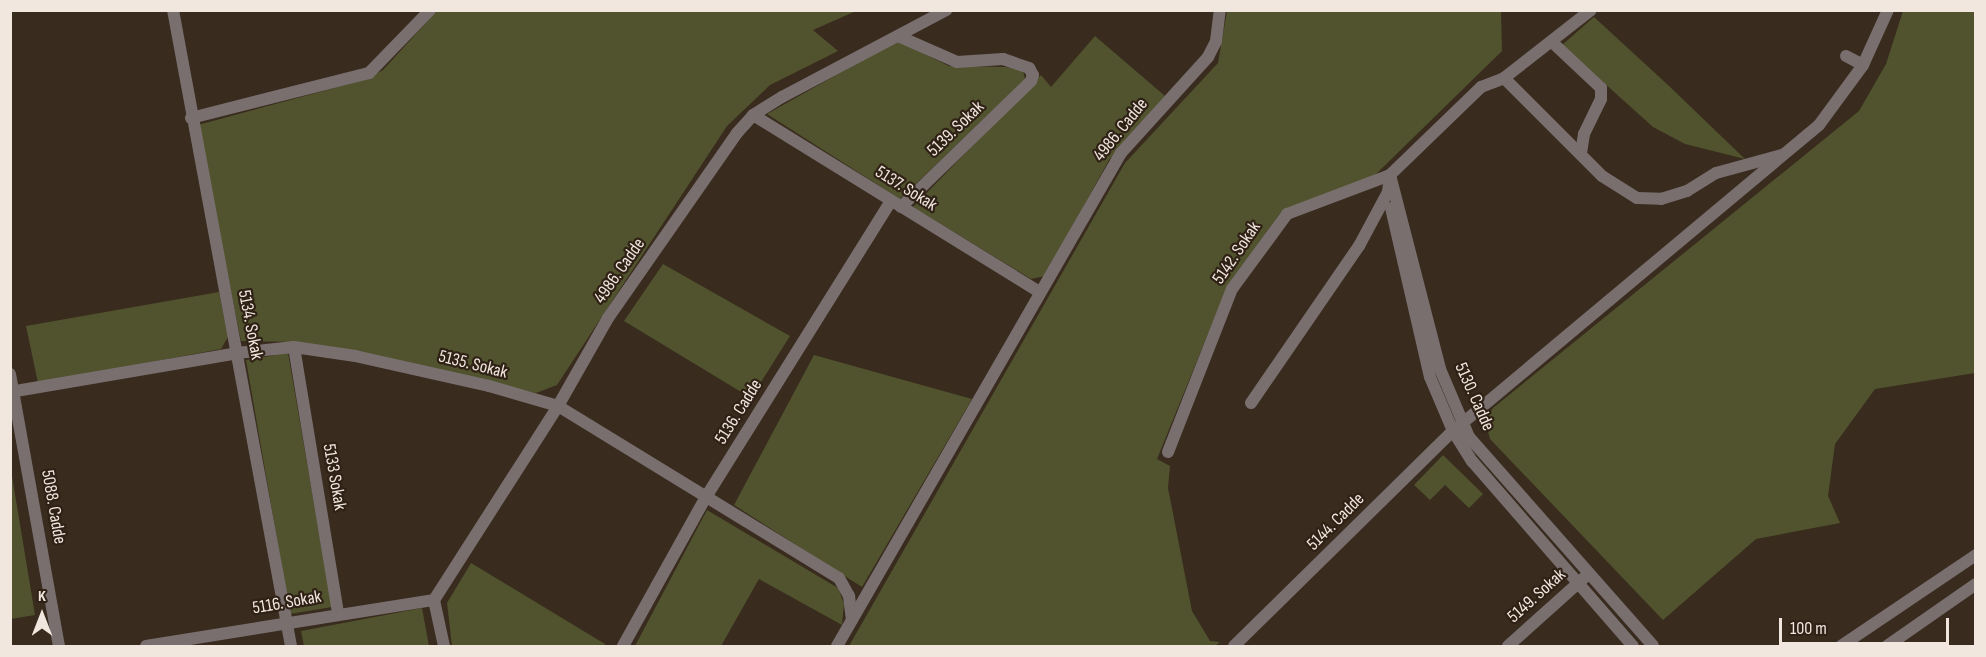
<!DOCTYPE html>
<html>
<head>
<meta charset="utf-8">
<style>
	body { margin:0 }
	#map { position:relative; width:1986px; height:657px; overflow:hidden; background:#392b1e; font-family:"Sofia Sans Condensed",sans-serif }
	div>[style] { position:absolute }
	.green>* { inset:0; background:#50532d }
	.minor>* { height:12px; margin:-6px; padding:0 6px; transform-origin:6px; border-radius:6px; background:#796f6f }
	span { translate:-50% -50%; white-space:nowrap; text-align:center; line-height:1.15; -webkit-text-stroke:4.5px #2f2115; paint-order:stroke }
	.street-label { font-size:18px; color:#f1e7df }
	.frame { position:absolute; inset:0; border:12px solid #f1e7df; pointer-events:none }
	.north { position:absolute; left:12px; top:585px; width:60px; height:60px; -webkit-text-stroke:4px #2f2115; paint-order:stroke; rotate:0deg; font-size:16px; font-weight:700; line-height:24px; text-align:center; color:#f1e7df }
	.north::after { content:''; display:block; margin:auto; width:21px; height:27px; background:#f1e7df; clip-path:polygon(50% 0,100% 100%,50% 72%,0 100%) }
	.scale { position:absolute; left:1779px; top:618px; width:170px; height:27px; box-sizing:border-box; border:3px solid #f1e7df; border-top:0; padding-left:8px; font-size:18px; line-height:21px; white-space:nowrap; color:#f1e7df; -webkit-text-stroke:4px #2f2115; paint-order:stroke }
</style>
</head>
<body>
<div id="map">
	<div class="green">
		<div style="clip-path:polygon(437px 11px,856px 11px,813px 30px,838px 51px,770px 85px,727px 126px,557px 385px,536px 393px,297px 342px,241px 341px,198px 125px,364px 80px,383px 70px)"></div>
		<div style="clip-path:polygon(1227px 11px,1501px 11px,1502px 51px,1373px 177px,1281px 212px,1227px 287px,1157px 459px,1170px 466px,1168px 488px,1192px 611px,1210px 641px,1220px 642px,1215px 646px,849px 646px,1125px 163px,1218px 63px)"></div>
		<div style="clip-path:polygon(1903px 11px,1975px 11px,1975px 373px,1875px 389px,1835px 444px,1828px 496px,1840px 523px,1756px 539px,1663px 620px,1490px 439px,1485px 420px,1493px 408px,1859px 111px,1886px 64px)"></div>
		<div style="clip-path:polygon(1594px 17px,1668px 85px,1745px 159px,1685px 144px,1653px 127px,1562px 45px)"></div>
		<div style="clip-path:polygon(1095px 36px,1165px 96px,1109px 160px,1045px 276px,1031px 279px,913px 207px,1041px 75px,1051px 87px)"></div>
		<div style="clip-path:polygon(897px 41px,949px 66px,1006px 67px,1023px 71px,1025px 79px,900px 199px,767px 114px)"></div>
		<div style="clip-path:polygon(663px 264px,790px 336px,751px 398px,624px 321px)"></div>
		<div style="clip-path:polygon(219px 292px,228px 337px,221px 349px,38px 383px,26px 326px)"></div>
		<div style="clip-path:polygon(288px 353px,332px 607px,290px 614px,246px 360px)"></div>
		<div style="clip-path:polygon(814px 355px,972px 399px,862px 587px,734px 505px)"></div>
		<div style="clip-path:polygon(1443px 455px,1483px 494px,1469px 508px,1445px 485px,1430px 500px,1414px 485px)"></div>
		<div style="clip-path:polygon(11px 470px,35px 615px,11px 619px,10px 619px)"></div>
		<div style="clip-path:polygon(707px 510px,838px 588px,844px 604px,842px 625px,759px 579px,721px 646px,635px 646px)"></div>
		<div style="clip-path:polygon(471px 563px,605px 644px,604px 646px,452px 646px,447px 603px)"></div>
		<div style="clip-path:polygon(422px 608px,429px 646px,304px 646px,301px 631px)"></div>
	</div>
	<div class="minor">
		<div style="left:173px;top:10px;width:647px;rotate:79.49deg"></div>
		<div style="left:898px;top:36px;width:64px;rotate:23.8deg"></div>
		<div style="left:957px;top:62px;width:46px;rotate:-3.7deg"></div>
		<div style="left:1003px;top:59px;width:28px;rotate:19deg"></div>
		<div style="left:1029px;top:68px;width:8px;rotate:60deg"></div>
		<div style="left:1033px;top:75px;width:6px;rotate:108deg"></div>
		<div style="left:1031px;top:81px;width:181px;rotate:135.9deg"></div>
		<div style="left:1553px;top:43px;width:66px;rotate:43.2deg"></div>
		<div style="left:1601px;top:88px;width:11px;rotate:90deg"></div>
		<div style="left:1601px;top:99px;width:39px;rotate:116deg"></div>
		<div style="left:1584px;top:134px;width:20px;rotate:99deg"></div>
		<div style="left:1846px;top:56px;width:19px;rotate:28deg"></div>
		<div style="left:1504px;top:78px;width:139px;rotate:45deg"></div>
		<div style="left:1602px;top:176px;width:41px;rotate:32.2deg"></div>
		<div style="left:1637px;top:198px;width:24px;rotate:2deg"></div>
		<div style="left:1661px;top:199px;width:27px;rotate:-17deg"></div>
		<div style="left:1687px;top:191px;width:34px;rotate:-32deg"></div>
		<div style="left:1716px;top:173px;width:68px;rotate:-15.3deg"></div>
		<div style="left:753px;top:115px;width:337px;rotate:31.7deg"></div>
		<div style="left:191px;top:118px;width:184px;rotate:-14.2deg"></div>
		<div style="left:369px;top:73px;width:88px;rotate:-45.9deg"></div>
		<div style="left:1391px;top:208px;width:173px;rotate:77deg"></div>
		<div style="left:1430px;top:377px;width:59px;rotate:66.9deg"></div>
		<div style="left:1453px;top:431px;width:36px;rotate:58deg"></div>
		<div style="left:1472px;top:461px;width:245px;rotate:49deg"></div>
		<div style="left:294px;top:347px;width:270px;rotate:80.6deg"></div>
		<div style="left:10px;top:374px;width:276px;rotate:79.8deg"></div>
		<div style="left:10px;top:392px;width:230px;rotate:-9.7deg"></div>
		<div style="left:237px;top:353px;width:57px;rotate:-6deg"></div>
		<div style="left:294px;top:347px;width:62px;rotate:8.4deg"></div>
		<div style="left:355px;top:356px;width:137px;rotate:12.6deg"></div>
		<div style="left:489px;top:386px;width:72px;rotate:16.2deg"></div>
		<div style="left:558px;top:406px;width:329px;rotate:31.5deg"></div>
		<div style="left:839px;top:578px;width:21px;rotate:61deg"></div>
		<div style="left:849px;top:596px;width:24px;rotate:83deg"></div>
		<div style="left:1251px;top:403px;width:191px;rotate:-55.5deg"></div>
		<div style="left:1359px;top:246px;width:61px;rotate:-61.8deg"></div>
		<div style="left:1388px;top:192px;width:17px;rotate:-83deg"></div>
		<div style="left:1390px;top:175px;width:127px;rotate:-44deg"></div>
		<div style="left:1481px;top:87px;width:25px;rotate:-21deg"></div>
		<div style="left:1504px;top:78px;width:110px;rotate:-38deg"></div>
		<div style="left:1168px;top:452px;width:175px;rotate:-68.6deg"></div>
		<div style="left:1232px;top:289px;width:93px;rotate:-53.7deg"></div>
		<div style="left:1287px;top:214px;width:110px;rotate:-20.7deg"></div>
		<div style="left:1390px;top:175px;width:200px;rotate:75.5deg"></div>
		<div style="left:1440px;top:369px;width:74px;rotate:66.9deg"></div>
		<div style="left:1469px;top:437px;width:278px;rotate:48.6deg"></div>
		<div style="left:146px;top:646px;width:292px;rotate:-9.1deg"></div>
		<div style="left:444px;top:646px;width:47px;rotate:-102.3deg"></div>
		<div style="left:434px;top:600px;width:230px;rotate:-57.4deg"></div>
		<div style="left:558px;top:406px;width:101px;rotate:-60.4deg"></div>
		<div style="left:608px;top:318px;width:226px;rotate:-55.1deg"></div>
		<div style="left:737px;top:133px;width:24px;rotate:-48deg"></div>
		<div style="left:753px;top:115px;width:34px;rotate:-32deg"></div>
		<div style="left:782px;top:97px;width:186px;rotate:-27.9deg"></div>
		<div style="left:623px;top:646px;width:171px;rotate:-60.9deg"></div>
		<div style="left:706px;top:497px;width:349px;rotate:-58deg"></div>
		<div style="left:837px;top:646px;width:569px;rotate:-60.06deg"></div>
		<div style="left:1121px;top:153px;width:130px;rotate:-47.8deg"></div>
		<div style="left:1208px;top:57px;width:18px;rotate:-63deg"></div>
		<div style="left:1216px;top:41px;width:31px;rotate:-83deg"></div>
		<div style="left:1234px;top:646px;width:307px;rotate:-44.5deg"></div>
		<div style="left:1453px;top:431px;width:477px;rotate:-39.9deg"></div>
		<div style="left:1819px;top:125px;width:74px;rotate:-53.7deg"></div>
		<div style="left:1863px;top:65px;width:60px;rotate:-65.6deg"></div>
		<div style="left:1508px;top:646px;width:103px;rotate:-41.9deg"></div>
		<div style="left:1841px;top:646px;width:163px;rotate:-34deg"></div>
		<div style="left:1887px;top:646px;width:108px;rotate:-34.9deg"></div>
	</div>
	<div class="street-label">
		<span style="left:956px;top:129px;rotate:-44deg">5139. Sokak</span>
		<span style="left:1121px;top:130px;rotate:-51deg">4986. Cadde</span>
		<span style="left:906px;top:189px;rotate:32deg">5137. Sokak</span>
		<span style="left:1237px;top:253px;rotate:-56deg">5142. Sokak</span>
		<span style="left:620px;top:271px;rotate:-55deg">4986. Cadde</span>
		<span style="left:250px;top:325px;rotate:79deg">5134. Sokak</span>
		<span style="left:473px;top:365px;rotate:14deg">5135. Sokak</span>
		<span style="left:1474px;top:397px;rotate:66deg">5130. Cadde</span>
		<span style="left:739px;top:412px;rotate:-58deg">5136. Cadde</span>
		<span style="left:334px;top:477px;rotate:80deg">5133 Sokak</span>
		<span style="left:53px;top:507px;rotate:80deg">5088. Cadde</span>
		<span style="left:1336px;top:522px;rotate:-45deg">5144. Cadde</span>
		<span style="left:1537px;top:596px;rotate:-42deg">5149. Sokak</span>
		<span style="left:287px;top:603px;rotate:-10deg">5116. Sokak</span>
	</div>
	<div class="frame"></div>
	<div class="north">K</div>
	<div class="scale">100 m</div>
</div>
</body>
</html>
